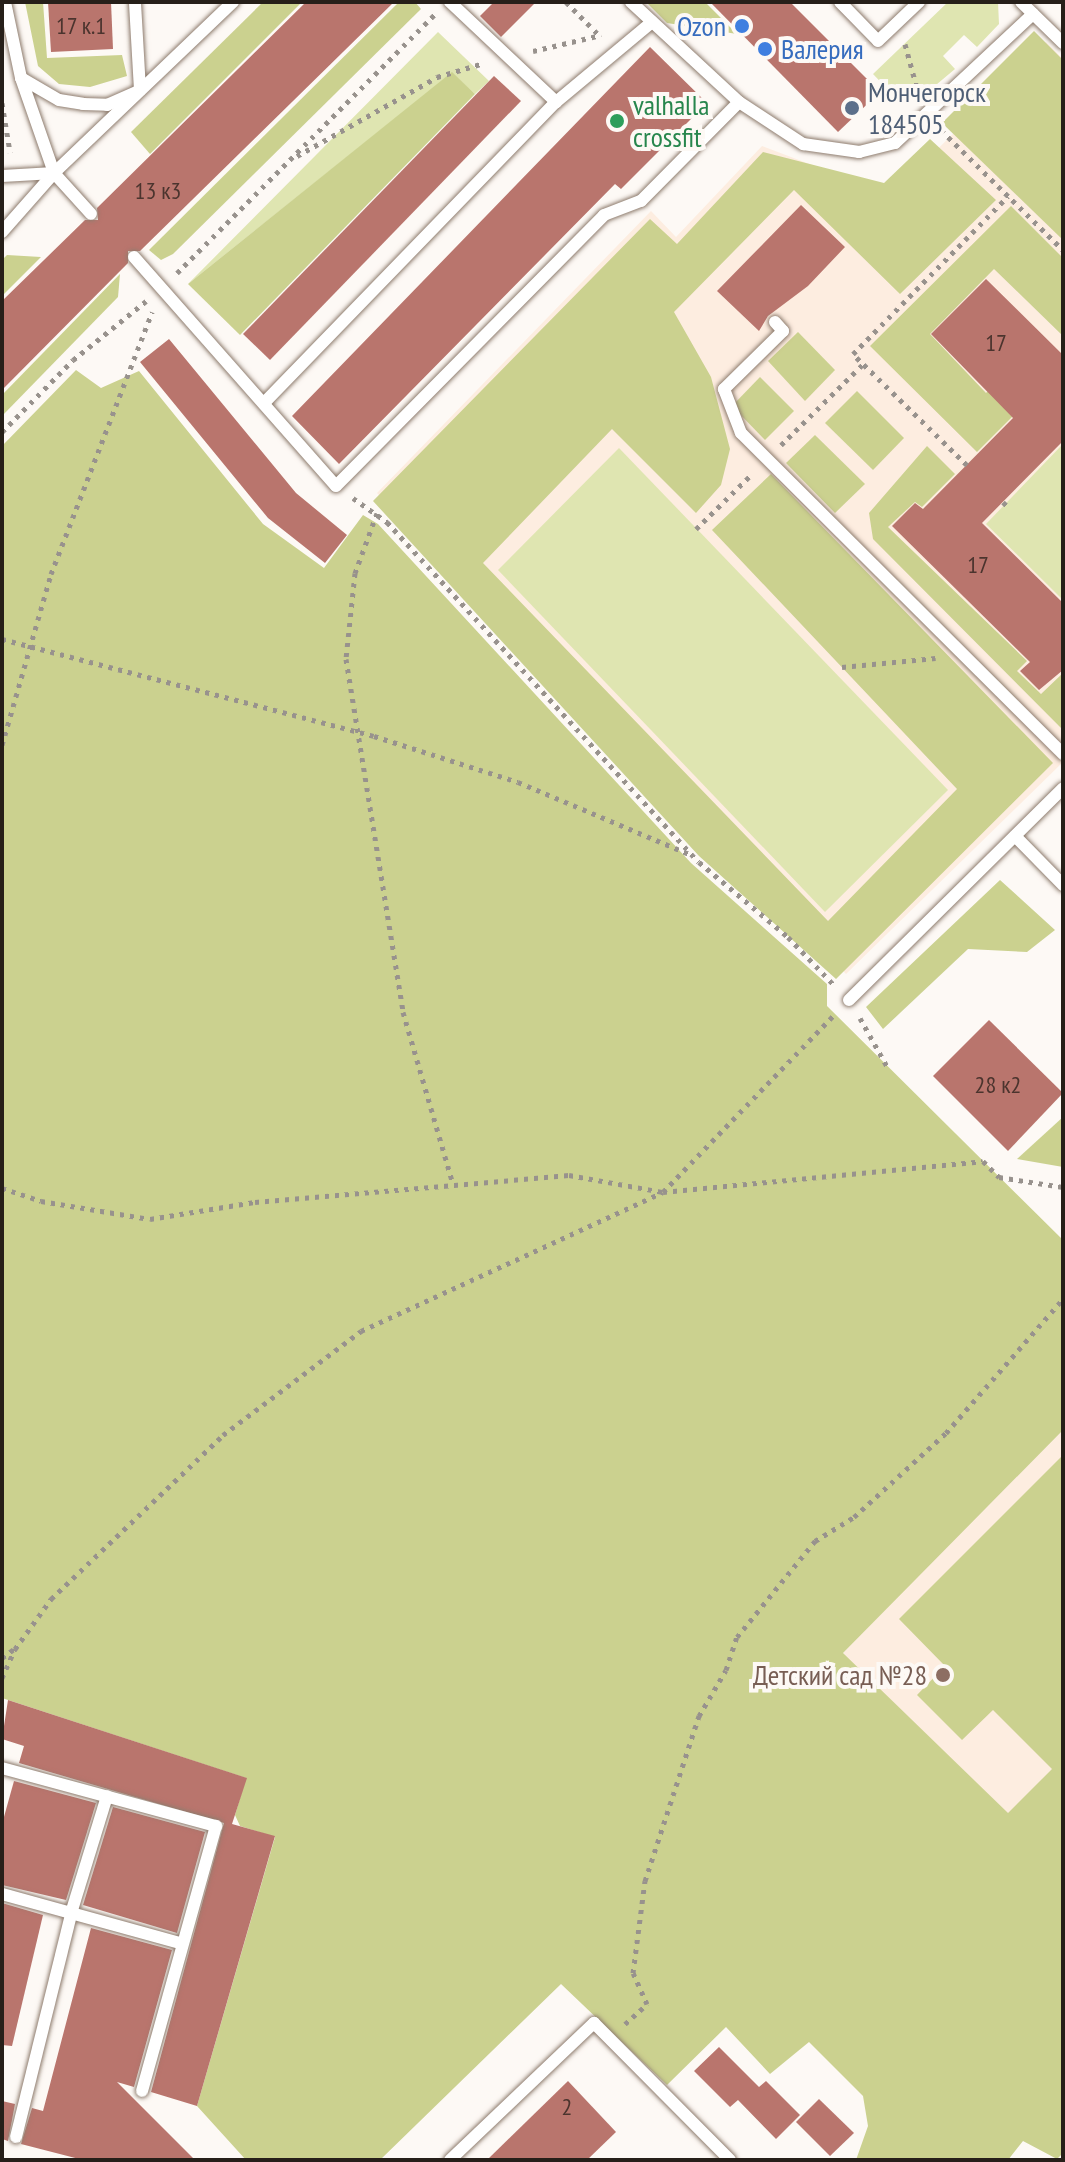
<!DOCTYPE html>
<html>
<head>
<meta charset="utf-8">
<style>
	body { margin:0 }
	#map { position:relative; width:1065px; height:2162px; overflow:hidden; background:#fdf9f5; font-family:"PT Sans Narrow",sans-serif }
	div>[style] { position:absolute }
	.built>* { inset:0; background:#fdede0 }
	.green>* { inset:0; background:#dfe5b1 }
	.forest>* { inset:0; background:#cbd18f }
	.building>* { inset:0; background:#b9756d }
	.path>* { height:5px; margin-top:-2.5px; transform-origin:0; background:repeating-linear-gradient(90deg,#98928d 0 4px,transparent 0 10px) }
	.roads { filter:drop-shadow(0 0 2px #8e7c6e) drop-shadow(0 0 2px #8e7c6e) }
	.lane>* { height:12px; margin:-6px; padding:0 6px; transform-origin:6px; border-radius:6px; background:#fff }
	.dots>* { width:22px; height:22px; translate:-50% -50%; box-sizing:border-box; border:4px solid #fdf9f5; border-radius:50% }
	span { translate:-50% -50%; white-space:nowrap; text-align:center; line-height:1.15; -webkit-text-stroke:8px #fdf9f5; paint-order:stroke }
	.number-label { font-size:24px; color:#4b342e }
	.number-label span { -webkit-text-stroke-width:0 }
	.shop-label { font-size:28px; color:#366cbe }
	.right { translate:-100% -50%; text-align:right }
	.left { translate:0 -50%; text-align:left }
	.service-label { font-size:28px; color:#4e5e75 }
	.leisure-label { font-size:28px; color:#27864d }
	.education-label { font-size:28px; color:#785e54 }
	.frame { position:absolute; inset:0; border:4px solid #261f19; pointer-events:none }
</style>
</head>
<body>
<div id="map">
	<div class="built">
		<div style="clip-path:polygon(1046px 42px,1063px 59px,1063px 762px,846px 974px,377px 493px,651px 211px,676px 237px,762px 146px,891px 195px)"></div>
		<div style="clip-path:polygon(1063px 1427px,1063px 1949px,843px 1653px)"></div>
	</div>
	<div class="green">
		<div style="clip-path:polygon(948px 2px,998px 2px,999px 24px,977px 47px,964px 35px,943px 56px,955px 69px,924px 95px,896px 98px,873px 74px)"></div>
		<div style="clip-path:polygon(438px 32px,489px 81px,475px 94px,452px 73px,188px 284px)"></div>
		<div style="clip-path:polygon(1062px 445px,1063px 446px,1062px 599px,986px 524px)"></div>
		<div style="clip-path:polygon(619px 448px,948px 790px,825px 912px,498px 570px)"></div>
	</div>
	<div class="forest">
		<div style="clip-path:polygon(25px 2px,43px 2px,47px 58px,122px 55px,127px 76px,90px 87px,59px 84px,38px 66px)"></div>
		<div style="clip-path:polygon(263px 2px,302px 2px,150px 154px,131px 132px)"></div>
		<div style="clip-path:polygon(399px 2px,415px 2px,421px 9px,173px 254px,161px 260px,149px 250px)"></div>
		<div style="clip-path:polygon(646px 2px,705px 2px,737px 34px,667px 23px)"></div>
		<div style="clip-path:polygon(1034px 31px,1063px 60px,1063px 240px,942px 123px)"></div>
		<div style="clip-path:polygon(452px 72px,475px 94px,240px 335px,188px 284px)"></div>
		<div style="clip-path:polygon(930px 139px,996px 200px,900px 294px,794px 190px,674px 312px,711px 377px,730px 449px,721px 485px,696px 513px,612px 429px,483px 563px,828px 921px,957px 789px,712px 530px,771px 474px,1053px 763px,836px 979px,699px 856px,373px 501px,650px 219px,677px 244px,763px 152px,884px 183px)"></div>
		<div style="clip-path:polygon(1011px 206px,1063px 258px,1063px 336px,994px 269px,930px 334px,986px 393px,1019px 360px,1044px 385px,977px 452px,870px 346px)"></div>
		<div style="clip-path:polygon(7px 255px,41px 257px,2px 296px,2px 260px)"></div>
		<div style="clip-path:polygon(120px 274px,118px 297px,2px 416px,2px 395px)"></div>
		<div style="clip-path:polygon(798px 332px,835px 370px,805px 401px,768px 361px)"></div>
		<div style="clip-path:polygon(76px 370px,101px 388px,139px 371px,263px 524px,324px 568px,363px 515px,378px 524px,691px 863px,827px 984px,827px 1006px,1063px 1240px,1063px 1430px,843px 1653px,1008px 1813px,1052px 1769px,993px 1710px,962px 1740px,917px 1695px,945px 1666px,899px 1619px,1063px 1455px,1063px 2153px,1057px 2159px,1023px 2141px,1008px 2160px,856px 2160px,868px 2126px,863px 2096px,809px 2042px,770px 2074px,726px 2027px,667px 2085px,561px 1984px,380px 2160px,246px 2160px,197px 2106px,275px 1837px,240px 1826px,235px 1815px,246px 1778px,2px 1698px,2px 446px)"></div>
		<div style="clip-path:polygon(760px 377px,794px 411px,765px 440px,732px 406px)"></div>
		<div style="clip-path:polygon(857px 391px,904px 438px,873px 470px,825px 423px)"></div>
		<div style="clip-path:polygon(815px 435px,865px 484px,835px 513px,786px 463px)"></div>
		<div style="clip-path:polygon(927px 446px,955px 474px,922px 507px,915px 502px,888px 527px,1027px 661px,1017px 671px,1041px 694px,1063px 673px,1063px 730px,873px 539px,869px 513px)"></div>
		<div style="clip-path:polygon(1000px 880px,1055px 930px,1027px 952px,968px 949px,883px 1029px,866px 1007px)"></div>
		<div style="clip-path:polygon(1063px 1117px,1063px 1167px,1017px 1159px)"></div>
	</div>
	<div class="building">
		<div style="clip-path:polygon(48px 2px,111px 2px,113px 49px,51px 52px)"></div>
		<div style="clip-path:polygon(306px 2px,394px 2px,140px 251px,128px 251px,128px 263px,2px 390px,2px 301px,85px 220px,98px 220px,97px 208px)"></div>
		<div style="clip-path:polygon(494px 2px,536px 2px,501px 37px,480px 16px)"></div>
		<div style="clip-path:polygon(710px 2px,790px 2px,880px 92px,838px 132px)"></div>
		<div style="clip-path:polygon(650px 47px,707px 103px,621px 189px,615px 184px,339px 464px,292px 416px)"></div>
		<div style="clip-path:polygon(494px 76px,521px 101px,270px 360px,243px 334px)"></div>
		<div style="clip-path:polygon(801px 205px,845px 247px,808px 286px,768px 316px,759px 331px,717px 291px)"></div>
		<div style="clip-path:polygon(986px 279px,1063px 355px,1063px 441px,982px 523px,1063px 603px,1063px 670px,1039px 690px,1020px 671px,1030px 662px,892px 526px,915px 503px,923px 509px,1013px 418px,931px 334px)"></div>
		<div style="clip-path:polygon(169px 339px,296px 493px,347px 535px,325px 563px,268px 518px,140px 362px)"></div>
		<div style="clip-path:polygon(989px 1020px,1063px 1093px,1008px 1151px,933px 1076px)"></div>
		<div style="clip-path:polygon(8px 1700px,247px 1778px,232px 1824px,275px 1836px,197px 2106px,151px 2092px,224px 1823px,19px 1763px,24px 1746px,2px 1739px)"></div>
		<div style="clip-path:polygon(14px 1781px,96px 1803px,66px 1900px,2px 1885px,2px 1824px)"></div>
		<div style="clip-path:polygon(113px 1807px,205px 1832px,177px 1933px,83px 1905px)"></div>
		<div style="clip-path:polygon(2px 1903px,43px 1915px,12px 2046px,2px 2045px)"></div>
		<div style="clip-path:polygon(91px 1928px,172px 1950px,134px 2087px,117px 2082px,195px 2160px,83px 2160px,21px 2144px,32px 2108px,43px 2111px)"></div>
		<div style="clip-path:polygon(719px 2047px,759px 2087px,766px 2081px,800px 2115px,776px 2139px,738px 2100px,730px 2107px,694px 2071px)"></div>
		<div style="clip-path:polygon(568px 2081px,616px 2132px,587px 2160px,487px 2160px)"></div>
		<div style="clip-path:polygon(819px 2099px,854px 2133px,830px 2156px,796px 2122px)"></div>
		<div style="clip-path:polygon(2px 2101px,15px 2104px,8px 2141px,2px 2139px)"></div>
	</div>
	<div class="path">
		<div style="left:566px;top:2px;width:47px;rotate:45deg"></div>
		<div style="left:905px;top:44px;width:50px;rotate:74.8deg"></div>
		<div style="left:533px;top:51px;width:70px;rotate:-13.2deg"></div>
		<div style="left:2px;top:103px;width:50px;rotate:80.7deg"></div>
		<div style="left:941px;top:130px;width:171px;rotate:44.5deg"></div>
		<div style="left:297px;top:156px;width:161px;rotate:-29.4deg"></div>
		<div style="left:437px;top:77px;width:49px;rotate:-16.6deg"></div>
		<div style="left:177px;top:273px;width:366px;rotate:-45.1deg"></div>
		<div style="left:2px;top:432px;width:101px;rotate:-45.4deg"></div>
		<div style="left:73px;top:360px;width:94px;rotate:-38.9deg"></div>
		<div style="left:781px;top:445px;width:115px;rotate:-44.6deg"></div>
		<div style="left:967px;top:465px;width:159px;rotate:-135.8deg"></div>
		<div style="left:853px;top:354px;width:221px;rotate:-45.5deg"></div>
		<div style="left:353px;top:498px;width:42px;rotate:35.2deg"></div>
		<div style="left:387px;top:522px;width:461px;rotate:47.5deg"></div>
		<div style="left:699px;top:862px;width:116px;rotate:40.1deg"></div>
		<div style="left:788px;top:937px;width:66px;rotate:46.2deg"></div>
		<div style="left:1003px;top:502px;width:6px;rotate:45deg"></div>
		<div style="left:377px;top:513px;width:64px;rotate:110.1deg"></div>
		<div style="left:355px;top:573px;width:86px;rotate:96deg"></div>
		<div style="left:346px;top:659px;width:358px;rotate:80.8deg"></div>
		<div style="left:403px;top:1012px;width:179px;rotate:73.8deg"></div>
		<div style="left:696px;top:529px;width:77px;rotate:-44.5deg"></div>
		<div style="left:2px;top:639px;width:384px;rotate:14.6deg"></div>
		<div style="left:374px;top:736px;width:151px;rotate:17.7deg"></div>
		<div style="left:518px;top:782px;width:186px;rotate:22.8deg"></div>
		<div style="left:842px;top:667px;width:94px;rotate:-5.5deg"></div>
		<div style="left:2px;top:745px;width:178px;rotate:-74deg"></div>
		<div style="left:51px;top:574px;width:281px;rotate:-68.9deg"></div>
		<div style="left:860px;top:1018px;width:57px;rotate:60.8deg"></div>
		<div style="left:2px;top:1188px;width:41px;rotate:18.4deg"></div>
		<div style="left:41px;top:1201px;width:110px;rotate:9.4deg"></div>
		<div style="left:150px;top:1219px;width:106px;rotate:-9.2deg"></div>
		<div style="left:255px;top:1202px;width:315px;rotate:-4.9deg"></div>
		<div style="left:569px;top:1175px;width:96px;rotate:10.3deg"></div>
		<div style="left:663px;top:1192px;width:321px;rotate:-5.5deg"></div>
		<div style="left:983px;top:1161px;width:23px;rotate:45deg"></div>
		<div style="left:999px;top:1177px;width:65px;rotate:8.9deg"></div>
		<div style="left:2px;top:1658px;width:15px;rotate:-37deg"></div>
		<div style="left:2px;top:1678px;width:32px;rotate:-66deg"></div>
		<div style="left:15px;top:1649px;width:62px;rotate:-54.2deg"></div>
		<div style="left:51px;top:1599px;width:238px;rotate:-43.6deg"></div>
		<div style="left:223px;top:1435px;width:173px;rotate:-37deg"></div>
		<div style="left:361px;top:1331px;width:332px;rotate:-24.7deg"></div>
		<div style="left:663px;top:1192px;width:246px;rotate:-46deg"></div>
		<div style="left:625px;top:2024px;width:30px;rotate:-42deg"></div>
		<div style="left:647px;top:2004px;width:34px;rotate:-114deg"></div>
		<div style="left:633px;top:1973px;width:93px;rotate:-82.6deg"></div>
		<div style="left:645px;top:1881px;width:174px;rotate:-71.9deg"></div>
		<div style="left:699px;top:1716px;width:53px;rotate:-59.6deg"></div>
		<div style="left:726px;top:1670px;width:35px;rotate:-72deg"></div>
		<div style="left:737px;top:1637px;width:124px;rotate:-50.9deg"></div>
		<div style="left:815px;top:1541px;width:46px;rotate:-31.6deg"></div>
		<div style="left:854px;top:1517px;width:125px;rotate:-42.4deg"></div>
		<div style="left:946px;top:1433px;width:178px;rotate:-48.9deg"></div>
	</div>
	<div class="roads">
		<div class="lane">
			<div style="left:5px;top:2px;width:78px;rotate:78.1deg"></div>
			<div style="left:21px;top:78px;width:101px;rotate:70.8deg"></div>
			<div style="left:54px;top:173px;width:55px;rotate:47.9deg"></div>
			<div style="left:450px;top:2px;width:146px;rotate:43.3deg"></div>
			<div style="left:631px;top:2px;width:147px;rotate:42.8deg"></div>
			<div style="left:739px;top:102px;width:77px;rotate:33.3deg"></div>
			<div style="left:803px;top:144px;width:57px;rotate:8.1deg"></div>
			<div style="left:859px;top:152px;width:37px;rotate:-14deg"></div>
			<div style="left:895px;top:143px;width:189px;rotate:-43.1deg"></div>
			<div style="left:840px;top:2px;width:54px;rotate:45.7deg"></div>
			<div style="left:878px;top:41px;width:57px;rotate:-43.6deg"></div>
			<div style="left:1021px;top:2px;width:59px;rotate:44.3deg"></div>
			<div style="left:21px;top:78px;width:44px;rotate:30.1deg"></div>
			<div style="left:59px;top:100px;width:24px;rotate:9deg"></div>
			<div style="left:83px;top:104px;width:24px;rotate:2deg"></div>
			<div style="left:107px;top:105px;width:36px;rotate:-24deg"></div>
			<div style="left:140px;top:90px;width:88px;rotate:-93.3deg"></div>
			<div style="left:2px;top:176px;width:52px;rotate:-3.3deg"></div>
			<div style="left:2px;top:232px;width:79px;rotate:-48.6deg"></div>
			<div style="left:54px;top:173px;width:248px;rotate:-43.7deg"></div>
			<div style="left:134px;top:257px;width:305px;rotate:48.6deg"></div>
			<div style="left:336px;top:486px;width:381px;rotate:-45.3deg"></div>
			<div style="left:604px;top:215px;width:40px;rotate:-21deg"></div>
			<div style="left:641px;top:201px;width:139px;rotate:-45.3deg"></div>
			<div style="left:775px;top:322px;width:12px;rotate:48deg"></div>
			<div style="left:783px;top:331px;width:83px;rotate:135.5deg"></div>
			<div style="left:724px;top:389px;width:47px;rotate:68.9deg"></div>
			<div style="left:741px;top:433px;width:455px;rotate:44.9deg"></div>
			<div style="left:264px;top:403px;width:419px;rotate:-45.9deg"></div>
			<div style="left:556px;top:102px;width:125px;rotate:-39.8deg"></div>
			<div style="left:1015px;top:836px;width:69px;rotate:45.6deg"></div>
			<div style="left:849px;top:1000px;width:301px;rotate:-44.7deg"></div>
			<div style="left:2px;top:1768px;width:222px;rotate:15.2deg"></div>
			<div style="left:216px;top:1826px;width:275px;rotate:105.6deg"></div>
			<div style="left:2px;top:1894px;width:185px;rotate:15.4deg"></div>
			<div style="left:16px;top:2137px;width:234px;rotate:-76.1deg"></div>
			<div style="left:72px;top:1910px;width:119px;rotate:-72.9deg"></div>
			<div style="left:450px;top:2160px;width:199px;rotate:-43.6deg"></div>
			<div style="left:594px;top:2023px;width:193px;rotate:45.2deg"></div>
		</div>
	</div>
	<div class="dots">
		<div style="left:742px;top:26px;background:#3f7fe0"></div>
		<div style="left:765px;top:49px;background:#3f7fe0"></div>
		<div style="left:852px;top:108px;background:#5c6f8a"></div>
		<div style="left:617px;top:121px;background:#2e9e5b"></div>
		<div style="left:943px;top:1675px;background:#8d6e63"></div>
	</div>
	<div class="number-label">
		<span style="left:81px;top:26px">17 к.1</span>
		<span style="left:158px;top:191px">13 к3</span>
		<span style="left:996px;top:343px">17</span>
		<span style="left:978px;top:565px">17</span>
		<span style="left:998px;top:1085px">28 к2</span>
		<span style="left:567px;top:2107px">2</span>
	</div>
	<div class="shop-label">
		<span class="right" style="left:726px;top:26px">Ozon</span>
		<span class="left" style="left:781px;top:49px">Валерия</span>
	</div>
	<div class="service-label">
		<span class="left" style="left:868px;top:108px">Мончегорск<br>184505</span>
	</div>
	<div class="leisure-label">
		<span class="left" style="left:633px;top:121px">valhalla<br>crossfit</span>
	</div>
	<div class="education-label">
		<span class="right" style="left:927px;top:1675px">Детский сад №28</span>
	</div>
	<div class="frame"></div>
</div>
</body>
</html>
